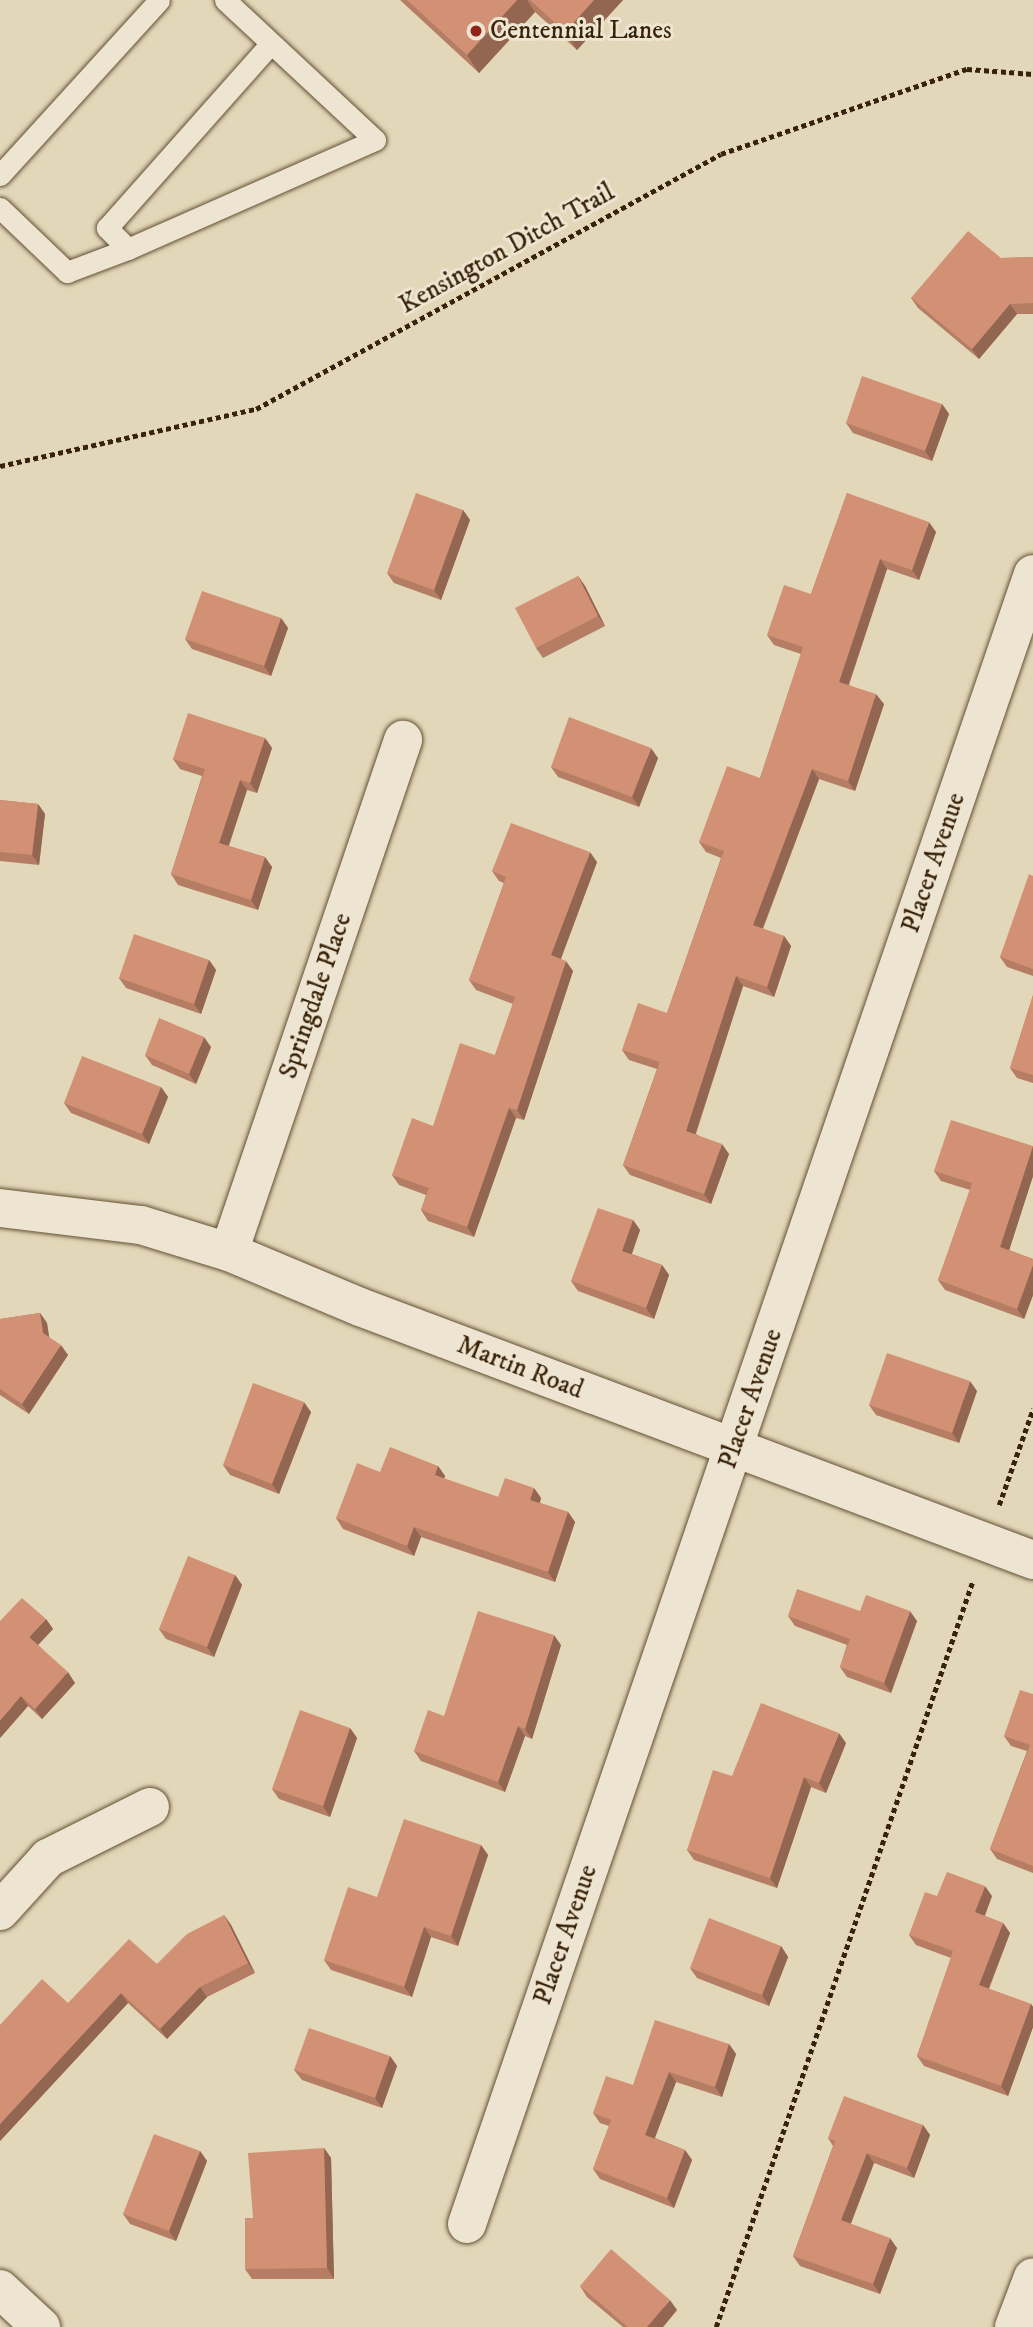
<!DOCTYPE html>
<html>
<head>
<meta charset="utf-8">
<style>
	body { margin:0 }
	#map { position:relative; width:1033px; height:2327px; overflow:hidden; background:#e3d7b9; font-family:"IM FELL DW Pica",serif }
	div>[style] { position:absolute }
	.path>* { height:4.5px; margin-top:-2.25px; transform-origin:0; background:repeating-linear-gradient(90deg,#392308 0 5px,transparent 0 8.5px) }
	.roads { filter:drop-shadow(0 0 2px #645034) drop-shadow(0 0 2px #645034) }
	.lane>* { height:21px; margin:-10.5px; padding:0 10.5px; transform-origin:10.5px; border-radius:10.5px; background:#ede5d2 }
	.street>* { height:38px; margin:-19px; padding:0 19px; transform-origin:19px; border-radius:19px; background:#ede5d2 }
	.secondary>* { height:38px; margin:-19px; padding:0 19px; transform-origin:19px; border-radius:19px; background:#ede5d2 }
	.wall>* { inset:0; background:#b57d64 }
	.shaded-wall>* { inset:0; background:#936651 }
	.building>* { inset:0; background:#d29174 }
	.dots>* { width:19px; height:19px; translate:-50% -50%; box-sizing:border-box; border:4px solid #ede5d2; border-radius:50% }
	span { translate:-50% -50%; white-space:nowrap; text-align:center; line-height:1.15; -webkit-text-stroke:6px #ede5d2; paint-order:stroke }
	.poi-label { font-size:26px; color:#392308 }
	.left { translate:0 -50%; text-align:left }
	.street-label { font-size:26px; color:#392308 }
</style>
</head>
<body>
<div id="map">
	<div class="path">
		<div style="left:0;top:466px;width:262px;rotate:-12.6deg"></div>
		<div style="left:256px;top:409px;width:530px;rotate:-28.74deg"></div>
		<div style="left:721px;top:154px;width:260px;rotate:-19.1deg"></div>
		<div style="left:967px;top:69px;width:66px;rotate:4.3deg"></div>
		<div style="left:999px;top:1505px;width:102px;rotate:-70.5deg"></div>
		<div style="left:716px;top:2327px;width:790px;rotate:-71.01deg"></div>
	</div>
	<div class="roads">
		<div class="lane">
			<div style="left:225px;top:0;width:205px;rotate:43deg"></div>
			<div style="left:375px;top:140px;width:270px;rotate:156.2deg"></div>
			<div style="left:128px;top:249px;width:30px;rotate:-135deg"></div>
			<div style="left:107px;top:228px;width:247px;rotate:-48.4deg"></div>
			<div style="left:0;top:175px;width:236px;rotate:-47.7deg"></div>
			<div style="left:0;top:208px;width:93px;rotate:43.7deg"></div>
			<div style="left:67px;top:272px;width:65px;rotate:-20.7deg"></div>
		</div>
		<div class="street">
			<div style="left:0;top:1208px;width:142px;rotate:6.9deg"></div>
			<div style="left:141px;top:1225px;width:92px;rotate:17.1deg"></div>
			<div style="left:229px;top:1252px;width:142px;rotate:22.8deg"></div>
			<div style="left:360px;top:1307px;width:719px;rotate:20.6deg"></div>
			<div style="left:229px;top:1252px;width:541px;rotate:-71.23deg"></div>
			<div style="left:0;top:1911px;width:72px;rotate:-47.8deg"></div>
			<div style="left:48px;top:1858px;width:114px;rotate:-26.6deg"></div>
			<div style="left:467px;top:2224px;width:1744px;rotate:-71.07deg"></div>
			<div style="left:1014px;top:2327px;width:53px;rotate:-69.2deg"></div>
		</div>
		<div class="secondary">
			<div style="left:0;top:2289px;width:56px;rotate:42.8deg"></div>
		</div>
	</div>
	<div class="wall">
		<div style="clip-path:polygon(400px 0,623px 0,577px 50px,535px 12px,479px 73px)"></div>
		<div style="clip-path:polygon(1033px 257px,1033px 314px,1017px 314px,979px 359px,918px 308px,911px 298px,1001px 258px)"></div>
		<div style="clip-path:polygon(942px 404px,949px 414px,932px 461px,853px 433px,846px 423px)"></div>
		<div style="clip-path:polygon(847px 493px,936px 532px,919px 580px,887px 569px,849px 685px,884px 704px,855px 791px,819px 779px,763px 929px,784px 936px,791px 946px,774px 997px,743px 986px,696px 1134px,729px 1154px,711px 1204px,630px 1175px,623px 1165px,657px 1069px,629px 1060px,622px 1050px,667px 1013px,721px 858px,706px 852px,699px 842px,760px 778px,801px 654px,774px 645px,767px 635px,811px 594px)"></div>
		<div style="clip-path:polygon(463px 510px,470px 520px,441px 600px,394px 583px,387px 573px)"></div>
		<div style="clip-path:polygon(578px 576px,585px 586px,605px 626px,543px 658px,536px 648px)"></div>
		<div style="clip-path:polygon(281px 618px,288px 628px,271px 676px,192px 649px,185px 639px)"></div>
		<div style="clip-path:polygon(265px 738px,272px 748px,257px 793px,247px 790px,229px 846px,265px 857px,272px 867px,258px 910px,178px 885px,171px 874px,202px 776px,180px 769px,173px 759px)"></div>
		<div style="clip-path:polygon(658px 758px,639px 807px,558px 777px,551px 767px)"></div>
		<div style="clip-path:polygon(0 800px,38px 804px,45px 814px,39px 865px,0 861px)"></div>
		<div style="clip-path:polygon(597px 862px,561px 959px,573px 971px,524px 1120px,516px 1118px,474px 1237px,428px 1221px,421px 1210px,426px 1195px,399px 1185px,392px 1175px,495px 1055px,513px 1004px,476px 990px,469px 980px,504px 883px,499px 881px,492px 871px)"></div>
		<div style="clip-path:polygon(1033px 876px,1033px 976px,1007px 967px,1000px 957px)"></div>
		<div style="clip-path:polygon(209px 960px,216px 970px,201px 1014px,126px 988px,119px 978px)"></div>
		<div style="clip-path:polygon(1033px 995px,1033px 1083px,1017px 1078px,1010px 1068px)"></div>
		<div style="clip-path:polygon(211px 1047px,196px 1084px,152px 1065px,145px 1055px)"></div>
		<div style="clip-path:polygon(161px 1087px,168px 1097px,149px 1144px,71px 1113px,64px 1103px)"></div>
		<div style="clip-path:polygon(1033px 1146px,1033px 1176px,1009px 1250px,1033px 1259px,1033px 1295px,1024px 1319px,945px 1290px,938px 1280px,970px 1190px,941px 1181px,934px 1171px)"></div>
		<div style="clip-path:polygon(633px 1220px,640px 1230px,632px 1254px,662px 1265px,669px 1275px,654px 1319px,578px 1291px,571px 1281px)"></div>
		<div style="clip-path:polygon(40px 1313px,47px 1323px,49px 1337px,68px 1355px,29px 1414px,0 1395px,0 1319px)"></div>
		<div style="clip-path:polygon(977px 1391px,959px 1443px,876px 1415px,869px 1405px)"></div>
		<div style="clip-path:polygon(311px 1412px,279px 1494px,230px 1475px,223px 1465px)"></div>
		<div style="clip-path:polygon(438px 1466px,445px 1476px,444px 1479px,498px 1497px,534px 1488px,541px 1498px,540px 1503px,568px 1512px,575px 1522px,555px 1582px,421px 1537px,414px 1556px,343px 1529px,336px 1518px,380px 1472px)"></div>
		<div style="clip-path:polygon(235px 1575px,242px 1585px,214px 1657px,166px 1639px,159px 1629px)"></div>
		<div style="clip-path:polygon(788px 1616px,917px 1621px,891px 1693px,847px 1677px,840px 1667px,847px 1645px,795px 1626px)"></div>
		<div style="clip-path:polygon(46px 1619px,53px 1629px,38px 1645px,75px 1683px,42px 1719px,28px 1706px,0 1738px)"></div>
		<div style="clip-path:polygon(561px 1645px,532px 1739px,525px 1736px,505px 1792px,421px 1761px,414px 1751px,444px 1716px)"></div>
		<div style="clip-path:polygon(1033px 1694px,1033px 1873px,997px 1859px,990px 1849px,1027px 1751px,1011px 1746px,1004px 1736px)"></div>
		<div style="clip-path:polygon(350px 1728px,357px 1738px,330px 1817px,279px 1799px,272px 1789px)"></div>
		<div style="clip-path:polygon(846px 1743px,826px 1793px,811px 1787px,777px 1888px,694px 1860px,687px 1850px,732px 1776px)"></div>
		<div style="clip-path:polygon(481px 1845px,488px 1855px,458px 1946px,431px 1937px,412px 1997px,331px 1970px,324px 1960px,377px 1897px)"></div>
		<div style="clip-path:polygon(937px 1896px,992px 1896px,985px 1916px,1003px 1923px,1010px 1933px,989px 1989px,1031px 2004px,1033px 2007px,1033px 2027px,1008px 2096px,924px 2066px,917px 2056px,951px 1958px,916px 1945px,909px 1935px)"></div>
		<div style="clip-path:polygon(224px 1915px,231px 1925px,255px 1973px,207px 1997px,167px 2039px,128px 2003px,0 2141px,0 2025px,68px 2003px,157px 1964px)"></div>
		<div style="clip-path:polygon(781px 1946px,788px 1957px,769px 2006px,697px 1978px,690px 1968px)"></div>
		<div style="clip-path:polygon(729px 2044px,736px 2054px,722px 2097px,676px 2082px,655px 2138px,685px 2150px,692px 2160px,674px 2208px,600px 2179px,593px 2169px,609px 2126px,600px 2123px,593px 2113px,633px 2085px)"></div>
		<div style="clip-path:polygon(390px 2056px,397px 2066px,382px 2108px,302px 2080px,294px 2070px)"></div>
		<div style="clip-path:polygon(923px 2125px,930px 2135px,914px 2178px,874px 2163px,851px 2224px,897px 2248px,880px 2294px,800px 2266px,793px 2256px,833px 2146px,828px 2138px)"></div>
		<div style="clip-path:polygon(324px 2148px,331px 2158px,334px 2279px,252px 2279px,245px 2269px,253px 2218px)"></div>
		<div style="clip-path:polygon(200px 2151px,207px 2161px,176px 2241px,130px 2224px,123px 2214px)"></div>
		<div style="clip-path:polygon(580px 2286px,677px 2310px,663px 2327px,623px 2327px,587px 2297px)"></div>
	</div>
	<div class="shaded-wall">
		<div style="clip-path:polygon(517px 0,527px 0,535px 12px,479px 73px,467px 55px)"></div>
		<div style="clip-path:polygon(594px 0,623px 0,577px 50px,565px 32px)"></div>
		<div style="clip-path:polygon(1010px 304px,1017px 314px,979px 359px,972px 349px)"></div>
		<div style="clip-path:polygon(942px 404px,949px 414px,932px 461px,925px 451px)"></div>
		<div style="clip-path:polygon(463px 510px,470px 520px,441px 600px,434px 590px)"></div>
		<div style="clip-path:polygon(929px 522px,936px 532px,919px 580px,912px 570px)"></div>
		<div style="clip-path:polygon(880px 559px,887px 569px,846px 692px,839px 682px)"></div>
		<div style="clip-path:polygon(578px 576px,585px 586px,605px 626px,598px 616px)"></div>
		<div style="clip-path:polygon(281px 618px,288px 628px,271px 676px,264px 666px)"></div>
		<div style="clip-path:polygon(876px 694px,884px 704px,855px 791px,848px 781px)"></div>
		<div style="clip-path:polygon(265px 738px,272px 748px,257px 793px,250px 783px)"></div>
		<div style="clip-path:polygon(651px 748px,658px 758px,639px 807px,632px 797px)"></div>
		<div style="clip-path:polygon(812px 769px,819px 779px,760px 935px,753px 925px)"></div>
		<div style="clip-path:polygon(240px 780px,247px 790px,226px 853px,219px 843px)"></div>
		<div style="clip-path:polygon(38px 804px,45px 814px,39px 865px,32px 855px)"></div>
		<div style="clip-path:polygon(590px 852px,597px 862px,558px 966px,551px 955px)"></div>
		<div style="clip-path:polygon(265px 857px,272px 867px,258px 910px,251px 900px)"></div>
		<div style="clip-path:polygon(784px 936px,791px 946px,774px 997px,767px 987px)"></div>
		<div style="clip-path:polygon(209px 960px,216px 970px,201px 1014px,194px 1004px)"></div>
		<div style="clip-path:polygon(566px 961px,573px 971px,524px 1120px,517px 1110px)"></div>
		<div style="clip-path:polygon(736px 976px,743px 986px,693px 1141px,686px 1131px)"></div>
		<div style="clip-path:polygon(204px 1037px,211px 1047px,196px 1084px,189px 1074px)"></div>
		<div style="clip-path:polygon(161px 1087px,168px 1097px,149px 1144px,142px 1134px)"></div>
		<div style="clip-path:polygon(509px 1108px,516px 1118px,474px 1237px,467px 1227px)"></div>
		<div style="clip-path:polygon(722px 1144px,729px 1154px,711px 1204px,704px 1194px)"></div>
		<div style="clip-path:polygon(1033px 1146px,1033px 1176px,1007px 1257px,1000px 1247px)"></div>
		<div style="clip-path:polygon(633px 1220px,640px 1230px,629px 1261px,622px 1251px)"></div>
		<div style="clip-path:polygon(662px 1265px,669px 1275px,654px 1319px,646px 1308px)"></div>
		<div style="clip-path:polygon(1033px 1265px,1033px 1295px,1024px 1319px,1017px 1309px)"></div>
		<div style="clip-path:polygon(40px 1313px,47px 1323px,50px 1343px,43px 1333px)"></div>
		<div style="clip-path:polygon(61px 1345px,68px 1355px,29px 1414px,22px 1404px)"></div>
		<div style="clip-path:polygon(970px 1381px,977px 1391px,959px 1443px,952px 1433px)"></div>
		<div style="clip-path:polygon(304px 1402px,311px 1412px,279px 1494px,272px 1484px)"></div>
		<div style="clip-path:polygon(438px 1466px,445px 1476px,442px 1486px,435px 1475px)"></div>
		<div style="clip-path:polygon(534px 1488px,541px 1498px,537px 1510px,530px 1500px)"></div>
		<div style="clip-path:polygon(568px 1512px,575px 1522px,555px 1582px,548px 1572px)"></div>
		<div style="clip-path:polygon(414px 1527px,421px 1537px,414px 1556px,407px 1546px)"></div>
		<div style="clip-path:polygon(235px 1575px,242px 1585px,214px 1657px,207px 1647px)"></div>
		<div style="clip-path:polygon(910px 1611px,917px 1621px,891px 1693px,884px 1683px)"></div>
		<div style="clip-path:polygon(46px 1619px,53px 1629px,36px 1647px,29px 1637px)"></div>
		<div style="clip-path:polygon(554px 1635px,561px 1645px,532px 1739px,525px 1729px)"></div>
		<div style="clip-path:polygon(68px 1672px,75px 1683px,42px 1719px,35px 1709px)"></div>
		<div style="clip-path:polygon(21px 1696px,28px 1706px,0 1738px,0 1720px)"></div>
		<div style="clip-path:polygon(518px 1726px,525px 1736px,505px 1792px,498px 1782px)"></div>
		<div style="clip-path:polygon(350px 1728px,357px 1738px,330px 1817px,323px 1806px)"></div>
		<div style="clip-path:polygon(839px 1733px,846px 1743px,826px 1793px,819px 1783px)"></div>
		<div style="clip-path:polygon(804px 1777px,811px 1787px,777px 1888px,770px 1878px)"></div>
		<div style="clip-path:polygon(481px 1845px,488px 1855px,458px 1946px,451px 1936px)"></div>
		<div style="clip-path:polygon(985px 1886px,992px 1896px,982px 1922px,975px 1912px)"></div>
		<div style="clip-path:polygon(224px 1915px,231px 1925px,255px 1973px,248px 1963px)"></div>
		<div style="clip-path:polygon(1003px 1923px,1010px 1933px,986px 1995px,979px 1985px)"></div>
		<div style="clip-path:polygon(424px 1927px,431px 1937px,412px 1997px,404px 1987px)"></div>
		<div style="clip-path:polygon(781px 1946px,788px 1957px,769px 2006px,762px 1995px)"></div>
		<div style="clip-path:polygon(200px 1987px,207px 1997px,167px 2039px,160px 2029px)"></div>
		<div style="clip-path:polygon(121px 1993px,128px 2003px,0 2141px,0 2124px)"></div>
		<div style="clip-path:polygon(1031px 2004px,1033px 2007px,1033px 2027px,1008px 2096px,1001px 2086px)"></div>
		<div style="clip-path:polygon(729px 2044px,736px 2054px,722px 2097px,715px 2087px)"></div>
		<div style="clip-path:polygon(390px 2056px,397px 2066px,382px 2108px,375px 2098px)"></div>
		<div style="clip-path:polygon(669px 2072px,676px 2082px,652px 2145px,645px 2135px)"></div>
		<div style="clip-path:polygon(923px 2125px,930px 2135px,914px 2178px,907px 2168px)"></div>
		<div style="clip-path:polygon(324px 2148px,331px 2158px,334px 2279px,327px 2268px)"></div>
		<div style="clip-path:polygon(685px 2150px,692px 2160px,674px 2208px,667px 2198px)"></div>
		<div style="clip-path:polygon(200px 2151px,207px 2161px,176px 2241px,169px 2231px)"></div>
		<div style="clip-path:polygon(867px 2153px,874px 2163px,848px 2230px,841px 2220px)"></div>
		<div style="clip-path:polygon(890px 2238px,897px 2248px,880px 2294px,873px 2284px)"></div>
		<div style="clip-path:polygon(670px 2300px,677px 2310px,663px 2327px,647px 2327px)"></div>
	</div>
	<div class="building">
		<div style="clip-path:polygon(407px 0,517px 0,467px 55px)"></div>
		<div style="clip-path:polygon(530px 0,594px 0,565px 32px)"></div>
		<div style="clip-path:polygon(968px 231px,1001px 258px,1033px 257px,1033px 303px,1010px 304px,972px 349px,911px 298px)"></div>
		<div style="clip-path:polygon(862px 376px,942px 404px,925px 451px,846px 423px)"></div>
		<div style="clip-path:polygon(416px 493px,463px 510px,434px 590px,387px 573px)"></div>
		<div style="clip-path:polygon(847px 493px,929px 522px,912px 570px,880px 559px,839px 682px,876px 694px,848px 781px,812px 769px,753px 925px,784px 936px,767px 987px,736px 976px,686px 1131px,722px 1144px,704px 1194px,623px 1165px,660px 1062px,622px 1050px,638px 1003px,667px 1013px,724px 851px,699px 842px,727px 766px,760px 778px,803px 647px,767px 635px,784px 585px,811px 594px)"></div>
		<div style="clip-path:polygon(578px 576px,598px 616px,536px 648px,515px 608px)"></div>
		<div style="clip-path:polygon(202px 591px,281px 618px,264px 666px,185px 639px)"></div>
		<div style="clip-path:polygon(188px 713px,265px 738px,250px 783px,240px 780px,219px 843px,265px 857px,251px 900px,171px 874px,205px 769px,173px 759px)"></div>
		<div style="clip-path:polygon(569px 717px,651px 748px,632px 797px,551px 767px)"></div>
		<div style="clip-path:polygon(0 800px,38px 804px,32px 855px,0 852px)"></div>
		<div style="clip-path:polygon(511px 823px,590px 852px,551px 955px,566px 961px,517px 1110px,509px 1108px,467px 1227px,421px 1210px,429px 1188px,392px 1175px,412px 1118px,433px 1126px,460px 1043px,495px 1055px,515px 997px,469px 980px,506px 877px,492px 871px)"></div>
		<div style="clip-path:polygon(1029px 874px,1033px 876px,1033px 969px,1000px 957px)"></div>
		<div style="clip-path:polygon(134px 934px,209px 960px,194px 1004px,119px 978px)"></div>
		<div style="clip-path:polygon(1033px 995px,1033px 1075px,1010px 1068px)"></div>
		<div style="clip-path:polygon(159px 1018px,204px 1037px,189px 1074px,145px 1055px)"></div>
		<div style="clip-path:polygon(82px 1056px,161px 1087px,142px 1134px,64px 1103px)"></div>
		<div style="clip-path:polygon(951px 1120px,1033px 1146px,1000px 1247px,1033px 1259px,1033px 1265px,1017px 1309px,938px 1280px,972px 1183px,934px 1171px)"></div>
		<div style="clip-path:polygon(598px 1208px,633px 1220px,622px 1251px,662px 1265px,646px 1308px,571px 1281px)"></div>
		<div style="clip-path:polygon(40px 1313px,43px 1333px,61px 1345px,22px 1404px,0 1389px,0 1319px)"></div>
		<div style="clip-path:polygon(887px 1353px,970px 1381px,952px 1433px,869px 1405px)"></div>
		<div style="clip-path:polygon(253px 1383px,304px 1402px,272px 1484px,223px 1465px)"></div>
		<div style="clip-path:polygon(390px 1447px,438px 1466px,435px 1475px,498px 1497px,505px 1478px,534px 1488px,530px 1500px,568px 1512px,548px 1572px,414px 1527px,407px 1546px,336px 1518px,357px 1463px,380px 1472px)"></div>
		<div style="clip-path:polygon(188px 1556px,235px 1575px,207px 1647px,159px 1629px)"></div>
		<div style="clip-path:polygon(797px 1589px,860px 1611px,866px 1595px,910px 1611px,884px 1683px,840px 1667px,850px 1639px,788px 1616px)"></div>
		<div style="clip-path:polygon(22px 1598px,46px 1619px,29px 1637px,68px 1672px,35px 1709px,21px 1696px,0 1720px,0 1621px)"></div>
		<div style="clip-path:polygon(478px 1611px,554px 1635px,525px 1729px,518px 1726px,498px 1782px,414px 1751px,428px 1710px,444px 1716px)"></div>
		<div style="clip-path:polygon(1020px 1690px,1033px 1694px,1033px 1866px,990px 1849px,1030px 1745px,1004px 1736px)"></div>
		<div style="clip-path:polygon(761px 1703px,839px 1733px,819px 1783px,804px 1777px,770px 1878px,687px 1850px,713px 1770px,732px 1776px)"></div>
		<div style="clip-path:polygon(300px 1710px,350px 1728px,323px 1806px,272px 1789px)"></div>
		<div style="clip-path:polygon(404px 1819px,481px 1845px,451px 1936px,424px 1927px,404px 1987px,324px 1960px,348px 1887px,377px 1897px)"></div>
		<div style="clip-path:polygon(947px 1872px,985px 1886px,975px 1912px,1003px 1923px,979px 1985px,1031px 2004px,1001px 2086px,917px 2056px,953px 1951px,909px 1935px,925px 1892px,937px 1896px)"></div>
		<div style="clip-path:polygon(224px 1915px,248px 1963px,200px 1987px,160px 2029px,121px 1993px,0 2124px,0 2025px,42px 1979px,68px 2003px,129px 1939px,157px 1964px,187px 1934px)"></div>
		<div style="clip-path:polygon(709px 1918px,781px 1946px,762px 1995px,690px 1968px)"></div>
		<div style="clip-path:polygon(655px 2020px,729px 2044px,715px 2087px,669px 2072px,645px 2135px,685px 2150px,667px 2198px,593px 2169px,611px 2120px,593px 2113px,606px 2076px,633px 2085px)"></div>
		<div style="clip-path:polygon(309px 2028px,390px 2056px,375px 2098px,294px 2070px)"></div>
		<div style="clip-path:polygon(844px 2096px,923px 2125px,907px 2168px,867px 2153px,841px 2220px,890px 2238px,873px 2284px,793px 2256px,835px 2141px,828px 2138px)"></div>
		<div style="clip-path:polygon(154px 2134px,200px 2151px,169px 2231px,123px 2214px)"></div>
		<div style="clip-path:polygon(324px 2148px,327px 2268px,245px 2269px,245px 2218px,253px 2218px,248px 2153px)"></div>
		<div style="clip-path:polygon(611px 2249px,670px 2300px,647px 2327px,628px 2327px,580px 2286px)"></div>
	</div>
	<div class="dots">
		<div style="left:476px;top:31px;background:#8f2418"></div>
	</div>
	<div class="poi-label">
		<span class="left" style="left:490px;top:31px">Centennial Lanes</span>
	</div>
	<div class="street-label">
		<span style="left:507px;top:249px;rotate:-29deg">Kensington Ditch Trail</span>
		<span style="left:934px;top:863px;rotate:-71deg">Placer Avenue</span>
		<span style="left:316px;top:996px;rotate:-71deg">Springdale Place</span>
		<span style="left:520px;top:1368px;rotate:21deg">Martin Road</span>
		<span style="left:751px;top:1399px;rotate:-71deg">Placer Avenue</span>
		<span style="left:566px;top:1935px;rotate:-71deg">Placer Avenue</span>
	</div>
</div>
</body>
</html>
